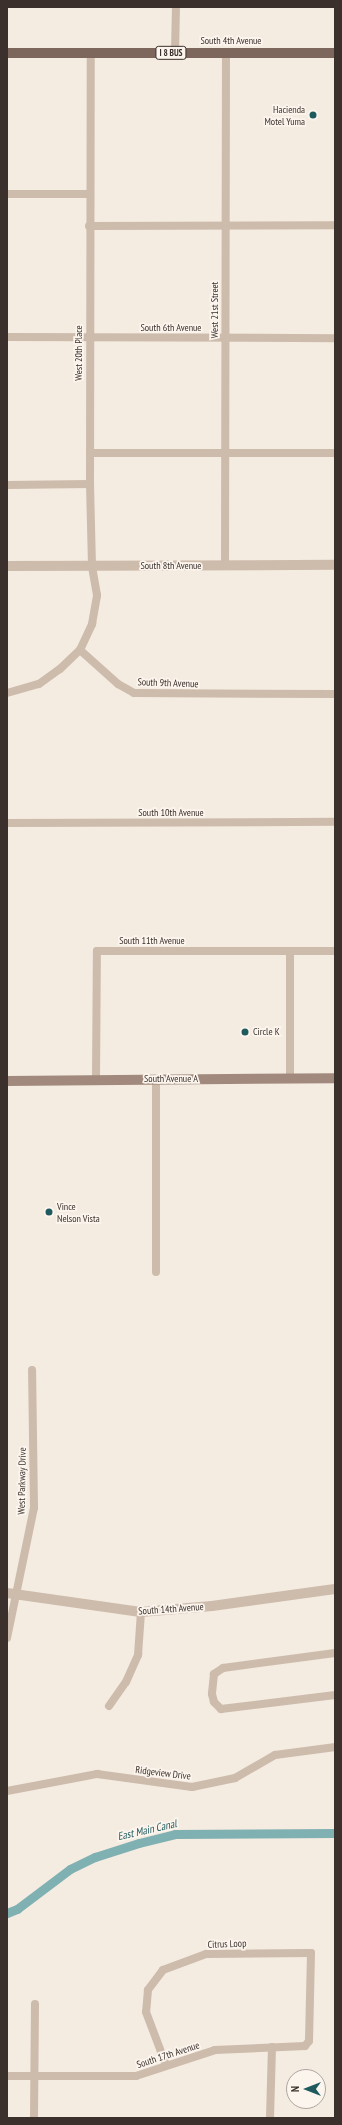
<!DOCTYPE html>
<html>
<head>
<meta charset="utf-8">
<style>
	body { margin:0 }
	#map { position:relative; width:342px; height:2125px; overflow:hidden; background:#f4ebe1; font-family:"PT Sans Narrow",sans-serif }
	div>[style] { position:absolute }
	.canal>* { height:9px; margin:-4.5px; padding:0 4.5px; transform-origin:4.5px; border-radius:4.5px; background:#7fb0b2 }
	.minor>* { height:8px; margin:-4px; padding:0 4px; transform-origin:4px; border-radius:4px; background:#cdbbac }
	.tertiary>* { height:10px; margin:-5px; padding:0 5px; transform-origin:5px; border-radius:5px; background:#cdbbac }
	.secondary>* { height:10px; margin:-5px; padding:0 5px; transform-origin:5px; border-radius:5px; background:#a18a7d }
	.primary>* { height:10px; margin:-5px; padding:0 5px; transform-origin:5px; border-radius:5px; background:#7d675c }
	.dots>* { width:11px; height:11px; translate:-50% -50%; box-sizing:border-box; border:2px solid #fbf5ee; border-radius:50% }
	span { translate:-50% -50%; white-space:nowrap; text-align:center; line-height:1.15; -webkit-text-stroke:3.5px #fbf5ee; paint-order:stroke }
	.shield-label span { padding:1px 3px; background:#fbf5ee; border:1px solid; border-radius:3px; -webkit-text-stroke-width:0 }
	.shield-label { font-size:9px; color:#3b302b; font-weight:700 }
	.street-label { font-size:10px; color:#3b302b }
	.poi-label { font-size:10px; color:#3b302b }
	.right { translate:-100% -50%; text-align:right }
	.left { translate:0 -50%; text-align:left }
	.water-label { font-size:11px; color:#1f5a5e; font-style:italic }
	.frame { position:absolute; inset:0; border:8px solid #3b302b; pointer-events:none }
	.north { position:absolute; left:286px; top:2069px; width:40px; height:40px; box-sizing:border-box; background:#fbf5ee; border:1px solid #aea6a0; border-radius:50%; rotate:270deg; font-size:11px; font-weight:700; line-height:16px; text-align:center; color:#3b302b }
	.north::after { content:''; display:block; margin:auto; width:14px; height:18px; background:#1f5a5e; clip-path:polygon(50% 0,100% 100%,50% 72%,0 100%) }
</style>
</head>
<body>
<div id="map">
	<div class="canal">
		<div style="left:7px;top:1913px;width:11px;rotate:-22deg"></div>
		<div style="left:17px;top:1909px;width:66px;rotate:-37deg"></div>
		<div style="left:70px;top:1869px;width:28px;rotate:-26deg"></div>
		<div style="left:95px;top:1857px;width:46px;rotate:-17.7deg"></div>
		<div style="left:139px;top:1843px;width:37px;rotate:-14deg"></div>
		<div style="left:175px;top:1834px;width:160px;rotate:-0.4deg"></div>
	</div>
	<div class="minor">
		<div style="left:175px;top:53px;width:46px;rotate:-88.8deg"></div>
		<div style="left:7px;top:194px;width:82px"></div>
		<div style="left:89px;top:226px;width:246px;rotate:-0.2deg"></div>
		<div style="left:7px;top:337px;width:328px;rotate:0.2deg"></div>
		<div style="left:90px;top:453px;width:245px"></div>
		<div style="left:7px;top:485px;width:83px;rotate:-0.7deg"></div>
		<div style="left:225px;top:566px;width:512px;rotate:-89.89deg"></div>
		<div style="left:80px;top:650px;width:51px;rotate:41.8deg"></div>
		<div style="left:118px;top:684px;width:18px;rotate:29deg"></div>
		<div style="left:134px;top:693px;width:201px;rotate:0.3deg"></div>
		<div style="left:7px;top:693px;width:33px;rotate:-16deg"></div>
		<div style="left:39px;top:684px;width:26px;rotate:-36deg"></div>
		<div style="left:60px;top:669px;width:28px;rotate:-44deg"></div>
		<div style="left:80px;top:650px;width:29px;rotate:-65deg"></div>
		<div style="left:92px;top:624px;width:29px;rotate:-80deg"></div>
		<div style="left:97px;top:595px;width:29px;rotate:-100deg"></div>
		<div style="left:92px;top:566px;width:82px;rotate:-91.4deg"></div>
		<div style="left:90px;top:484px;width:431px;rotate:-89.9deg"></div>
		<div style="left:7px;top:823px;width:328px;rotate:-0.2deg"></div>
		<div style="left:290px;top:1078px;width:127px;rotate:-90deg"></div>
		<div style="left:96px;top:1079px;width:128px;rotate:-89.6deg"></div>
		<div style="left:97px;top:951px;width:238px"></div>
		<div style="left:156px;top:1272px;width:192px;rotate:-90deg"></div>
		<div style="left:7px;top:1638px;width:133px;rotate:-78.3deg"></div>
		<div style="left:34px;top:1508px;width:138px;rotate:-90.8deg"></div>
		<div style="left:335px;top:1653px;width:113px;rotate:172.4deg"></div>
		<div style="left:223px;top:1668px;width:11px;rotate:146deg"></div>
		<div style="left:214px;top:1674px;width:20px;rotate:96deg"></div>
		<div style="left:212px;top:1694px;width:8px;rotate:76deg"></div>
		<div style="left:214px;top:1702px;width:10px;rotate:45deg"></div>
		<div style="left:221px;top:1709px;width:115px;rotate:-7deg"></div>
		<div style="left:109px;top:1706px;width:29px;rotate:-55deg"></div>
		<div style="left:126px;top:1682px;width:30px;rotate:-66deg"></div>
		<div style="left:138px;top:1655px;width:43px;rotate:-86deg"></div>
		<div style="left:7px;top:1791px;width:92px;rotate:-10.7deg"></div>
		<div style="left:97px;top:1774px;width:96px;rotate:7.8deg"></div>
		<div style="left:192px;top:1787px;width:44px;rotate:-11.8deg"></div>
		<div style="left:235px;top:1778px;width:46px;rotate:-29.9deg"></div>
		<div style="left:275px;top:1755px;width:61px;rotate:-7.6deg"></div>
		<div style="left:7px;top:2076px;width:129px"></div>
		<div style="left:136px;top:2076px;width:83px;rotate:-18.2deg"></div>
		<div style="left:215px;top:2050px;width:90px;rotate:-2.5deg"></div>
		<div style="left:305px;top:2046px;width:6px;rotate:-51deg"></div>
		<div style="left:309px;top:2041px;width:88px;rotate:-88.7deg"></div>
		<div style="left:311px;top:1953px;width:105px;rotate:179.5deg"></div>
		<div style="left:206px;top:1954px;width:46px;rotate:159.6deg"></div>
		<div style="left:163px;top:1970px;width:25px;rotate:127deg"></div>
		<div style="left:148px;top:1990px;width:22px;rotate:95deg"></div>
		<div style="left:146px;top:2012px;width:57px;rotate:69.3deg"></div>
		<div style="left:34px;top:2118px;width:114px;rotate:-89.5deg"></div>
		<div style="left:270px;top:2118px;width:71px;rotate:-88.4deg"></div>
	</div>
	<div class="tertiary">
		<div style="left:7px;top:566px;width:328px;rotate:-0.2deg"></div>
		<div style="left:7px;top:1593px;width:135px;rotate:8.1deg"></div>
		<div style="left:141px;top:1612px;width:71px;rotate:-4.8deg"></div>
		<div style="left:212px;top:1606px;width:124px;rotate:-7.9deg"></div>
	</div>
	<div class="secondary">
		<div style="left:7px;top:1081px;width:328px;rotate:-0.5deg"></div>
	</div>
	<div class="primary">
		<div style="left:7px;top:53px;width:328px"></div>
	</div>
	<div class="dots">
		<div style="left:313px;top:115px;background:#1f5a5e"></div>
		<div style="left:245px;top:1032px;background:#1f5a5e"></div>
		<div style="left:49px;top:1212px;background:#1f5a5e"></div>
	</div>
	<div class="shield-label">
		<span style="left:171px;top:53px">I 8 BUS</span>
	</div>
	<div class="street-label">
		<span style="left:231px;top:41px">South 4th Avenue</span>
		<span style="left:215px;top:310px;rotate:-90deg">West 21st Street</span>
		<span style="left:171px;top:328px">South 6th Avenue</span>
		<span style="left:79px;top:353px;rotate:-90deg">West 20th Place</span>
		<span style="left:171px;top:566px">South 8th Avenue</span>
		<span style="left:168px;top:683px;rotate:2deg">South 9th Avenue</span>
		<span style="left:171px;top:813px">South 10th Avenue</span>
		<span style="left:152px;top:941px">South 11th Avenue</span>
		<span style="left:171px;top:1079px">South Avenue A</span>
		<span style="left:22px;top:1481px;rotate:-89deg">West Parkway Drive</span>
		<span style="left:171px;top:1609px;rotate:-4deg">South 14th Avenue</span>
		<span style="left:163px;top:1773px;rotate:7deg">Ridgeview Drive</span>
		<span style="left:227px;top:1944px;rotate:-2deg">Citrus Loop</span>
		<span style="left:168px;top:2055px;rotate:-18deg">South 17th Avenue</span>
	</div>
	<div class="poi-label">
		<span class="right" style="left:305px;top:115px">Hacienda<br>Motel Yuma</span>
		<span class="left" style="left:253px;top:1032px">Circle K</span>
		<span class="left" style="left:57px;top:1212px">Vince<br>Nelson Vista</span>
	</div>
	<div class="water-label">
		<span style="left:147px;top:1830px;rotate:-13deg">East Main Canal</span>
	</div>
	<div class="frame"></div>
	<div class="north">N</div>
</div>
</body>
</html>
